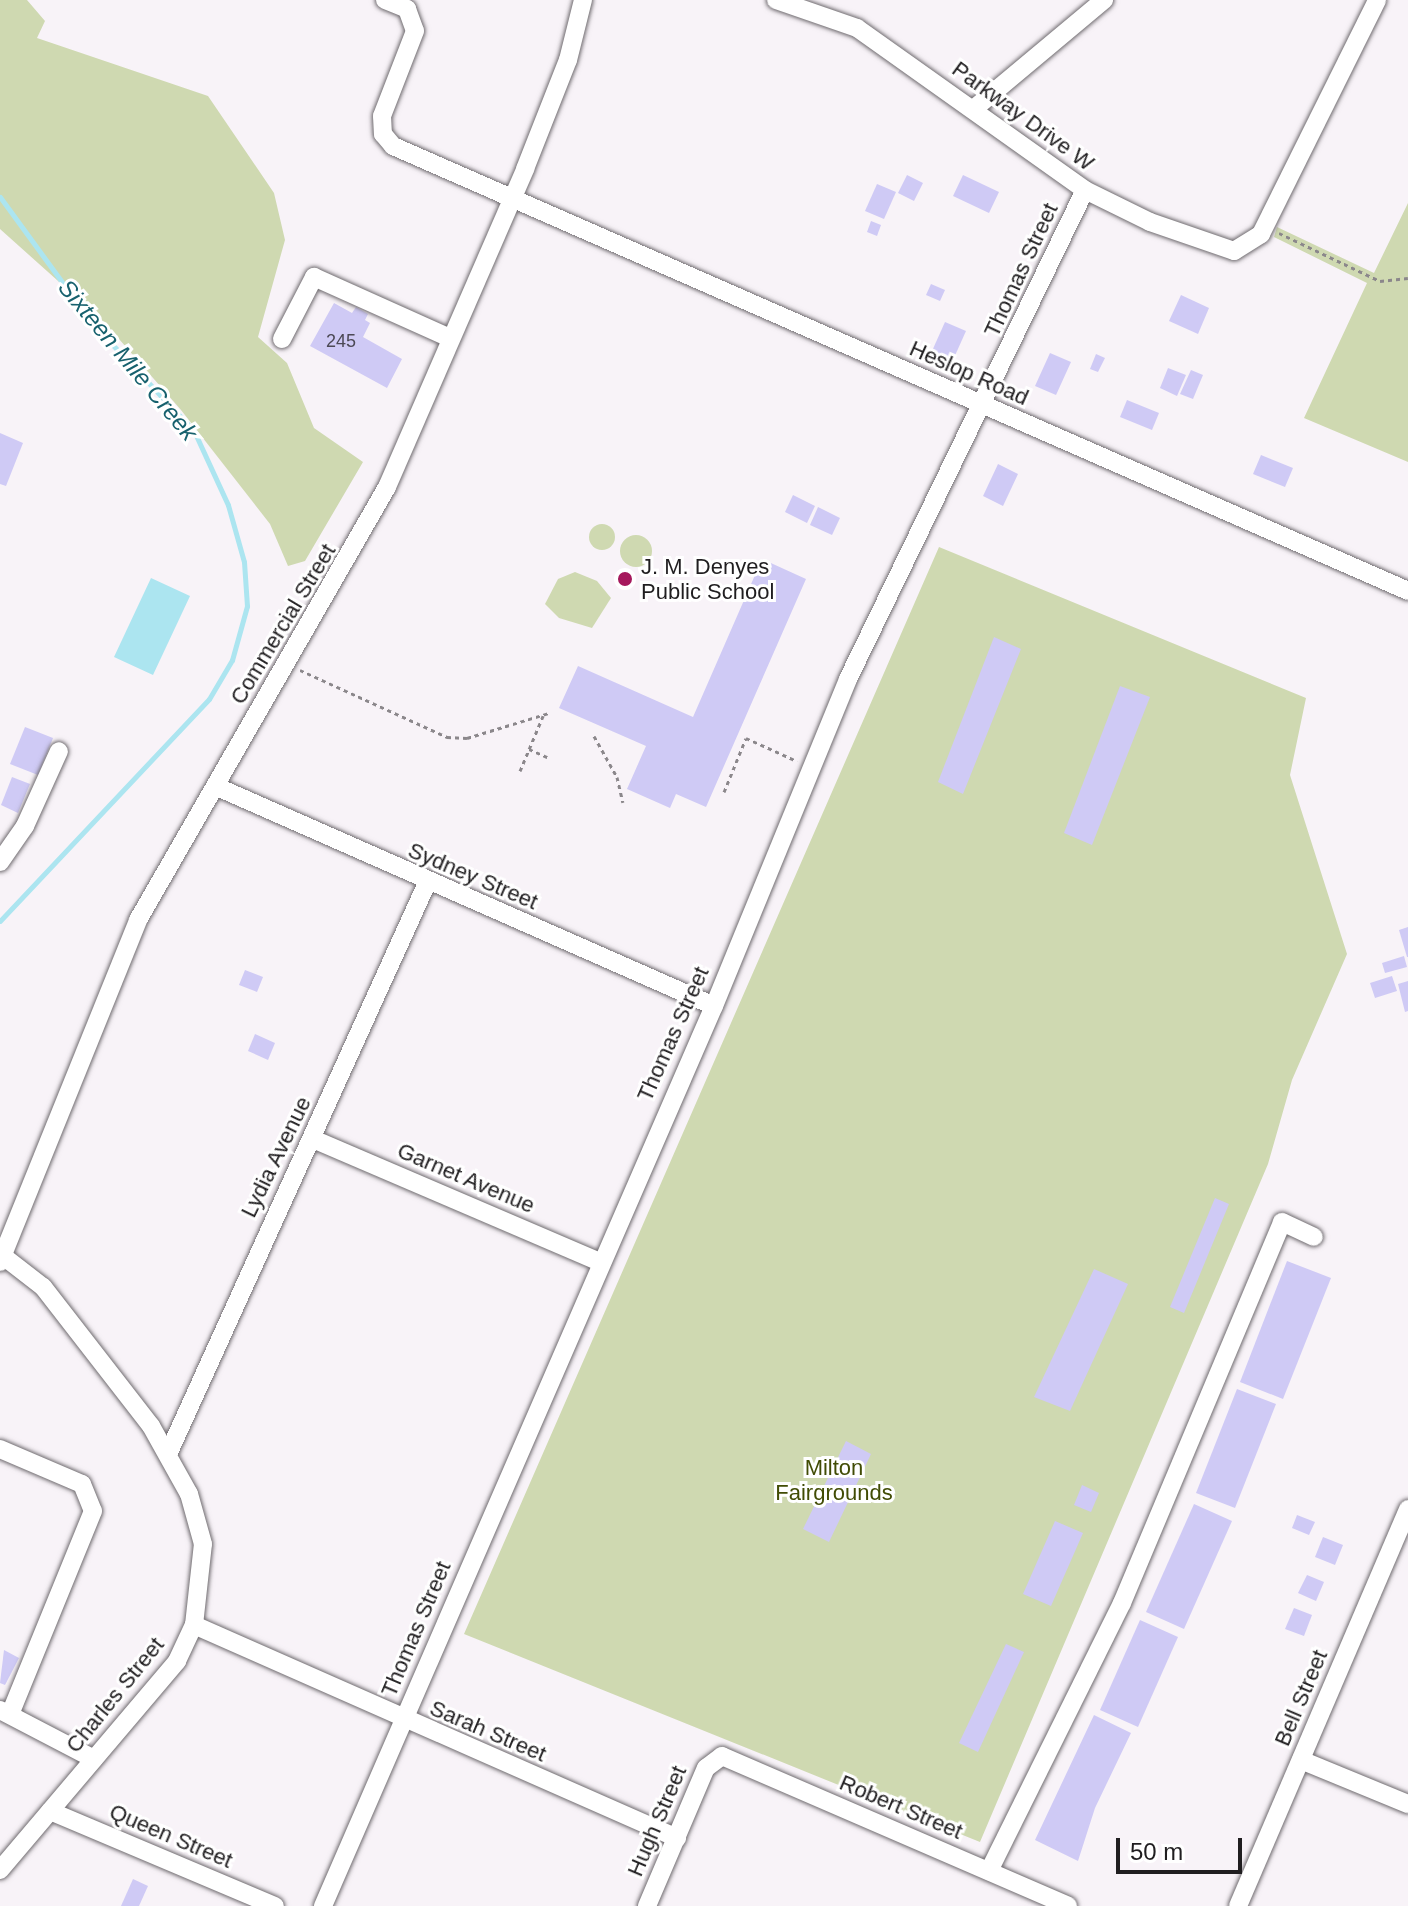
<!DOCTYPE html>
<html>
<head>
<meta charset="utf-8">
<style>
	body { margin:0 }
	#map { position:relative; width:1408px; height:1906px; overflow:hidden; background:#f8f3f8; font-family:Helvetica,sans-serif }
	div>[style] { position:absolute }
	.green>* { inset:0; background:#cfd9b1 }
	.round { border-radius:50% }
	.water>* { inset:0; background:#ace5f0 }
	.stream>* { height:5px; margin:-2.5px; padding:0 2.5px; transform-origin:2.5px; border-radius:2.5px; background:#ace5f0 }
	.building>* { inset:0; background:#cfcaf5 }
	.path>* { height:3px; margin-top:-1.5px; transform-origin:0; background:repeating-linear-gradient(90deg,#8b878b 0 4px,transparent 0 8px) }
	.roads { filter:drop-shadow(0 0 2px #6f6b6f) drop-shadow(0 0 2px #6f6b6f) }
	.minor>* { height:18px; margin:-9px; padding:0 9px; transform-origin:9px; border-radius:9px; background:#fff }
	.dots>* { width:22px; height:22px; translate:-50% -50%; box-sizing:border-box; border:4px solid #fff; border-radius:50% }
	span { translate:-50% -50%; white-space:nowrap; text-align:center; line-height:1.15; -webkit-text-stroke:6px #fff; paint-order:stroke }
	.number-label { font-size:18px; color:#4c4955 }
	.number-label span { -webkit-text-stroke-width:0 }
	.street-label { font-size:22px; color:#201e20 }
	.poi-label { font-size:22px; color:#201e20 }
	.left { translate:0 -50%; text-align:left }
	.park-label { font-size:22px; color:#414c05 }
	.water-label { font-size:24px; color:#17616e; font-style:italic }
	.scale { position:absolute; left:1116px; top:1838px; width:126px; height:36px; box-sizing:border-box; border:4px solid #201e20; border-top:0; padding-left:10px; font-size:24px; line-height:28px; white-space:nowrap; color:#201e20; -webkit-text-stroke:6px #fff; paint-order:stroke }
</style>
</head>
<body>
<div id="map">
	<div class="green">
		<div style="clip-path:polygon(0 0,27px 0,45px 21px,37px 38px,208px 96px,274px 193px,285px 240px,258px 337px,287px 363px,314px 428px,363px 462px,305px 561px,288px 566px,270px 524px,181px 410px,105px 323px,0 229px)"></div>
		<div style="clip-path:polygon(1408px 203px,1408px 462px,1304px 418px,1367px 283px,1274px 237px,1277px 227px,1374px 273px)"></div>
		<div class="round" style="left:589px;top:524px;width:26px;height:26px"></div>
		<div class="round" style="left:620px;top:535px;width:32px;height:32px"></div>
		<div style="clip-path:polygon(939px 547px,1306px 698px,1290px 775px,1347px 954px,1292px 1080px,1268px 1164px,980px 1842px,464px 1634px)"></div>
		<div style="clip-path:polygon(575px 572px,597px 581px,611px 598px,592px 628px,559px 618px,545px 604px,558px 579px)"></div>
	</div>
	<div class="water">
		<div style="clip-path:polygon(151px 578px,190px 596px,153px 675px,114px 657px)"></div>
	</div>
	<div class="stream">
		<div style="left:0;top:197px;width:155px;rotate:53.9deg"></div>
		<div style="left:91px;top:322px;width:150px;rotate:46.6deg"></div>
		<div style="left:194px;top:431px;width:81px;rotate:65.3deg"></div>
		<div style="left:228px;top:505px;width:59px;rotate:74.3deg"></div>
		<div style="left:244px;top:562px;width:44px;rotate:86.1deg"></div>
		<div style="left:247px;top:606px;width:56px;rotate:105.5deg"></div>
		<div style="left:232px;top:660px;width:45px;rotate:120.5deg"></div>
		<div style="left:209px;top:699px;width:305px;rotate:133.3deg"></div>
	</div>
	<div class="building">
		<div style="clip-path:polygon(907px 175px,923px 183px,914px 201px,898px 193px)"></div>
		<div style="clip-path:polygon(963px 175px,999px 192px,989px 213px,953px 196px)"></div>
		<div style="clip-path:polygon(877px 184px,896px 192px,884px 219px,865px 211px)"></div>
		<div style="clip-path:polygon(871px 221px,881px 225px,877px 236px,867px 232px)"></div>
		<div style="clip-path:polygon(931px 284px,945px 290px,940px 301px,926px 295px)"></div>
		<div style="clip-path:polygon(1181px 295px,1209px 308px,1198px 334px,1169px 321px)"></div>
		<div style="clip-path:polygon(334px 303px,352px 313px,356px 307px,368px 314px,365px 320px,370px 323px,363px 337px,402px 359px,387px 388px,310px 346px)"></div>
		<div style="clip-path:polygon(945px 322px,966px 331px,953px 360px,932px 351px)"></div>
		<div style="clip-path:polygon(1050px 353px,1071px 362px,1056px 395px,1035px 386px)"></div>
		<div style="clip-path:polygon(1096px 354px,1105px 358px,1098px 372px,1090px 369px)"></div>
		<div style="clip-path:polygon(1168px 368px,1186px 375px,1177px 396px,1160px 388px)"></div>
		<div style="clip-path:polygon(1191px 370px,1203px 375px,1193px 399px,1180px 394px)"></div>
		<div style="clip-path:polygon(1127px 400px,1159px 413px,1152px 430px,1120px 417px)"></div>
		<div style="clip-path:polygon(0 433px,23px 443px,6px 486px,0 484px)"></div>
		<div style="clip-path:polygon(1261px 455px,1293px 468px,1285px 487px,1253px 474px)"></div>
		<div style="clip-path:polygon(998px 464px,1018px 474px,1003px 506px,983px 496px)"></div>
		<div style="clip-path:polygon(793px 495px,815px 506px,807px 523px,785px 512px)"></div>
		<div style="clip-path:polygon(818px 507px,840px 518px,832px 535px,810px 525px)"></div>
		<div style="clip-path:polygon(762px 559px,806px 579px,706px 807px,676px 794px,670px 808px,627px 789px,646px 746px,559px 708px,578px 666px,693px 717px)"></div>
		<div style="clip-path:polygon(994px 637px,1021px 649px,963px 794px,938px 782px)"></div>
		<div style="clip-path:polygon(1120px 686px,1150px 697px,1092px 845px,1064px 833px)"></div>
		<div style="clip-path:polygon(25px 727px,53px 738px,38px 775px,10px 764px)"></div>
		<div style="clip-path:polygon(12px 777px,30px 784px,18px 813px,1px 805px)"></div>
		<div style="clip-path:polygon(1408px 927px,1408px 957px,1407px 957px,1399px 930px)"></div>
		<div style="clip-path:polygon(1404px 956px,1407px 967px,1385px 973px,1382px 963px)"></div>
		<div style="clip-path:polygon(245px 970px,263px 977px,257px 992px,239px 985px)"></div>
		<div style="clip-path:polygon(1392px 976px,1397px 991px,1375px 998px,1370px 983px)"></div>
		<div style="clip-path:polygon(1408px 981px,1408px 1011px,1405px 1012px,1398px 984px)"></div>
		<div style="clip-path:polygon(255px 1034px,275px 1043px,268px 1060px,248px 1051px)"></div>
		<div style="clip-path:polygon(1215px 1198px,1229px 1204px,1184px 1313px,1170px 1307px)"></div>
		<div style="clip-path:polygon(1287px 1261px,1331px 1278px,1283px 1399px,1240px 1382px)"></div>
		<div style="clip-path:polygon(1094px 1269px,1128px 1284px,1070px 1411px,1034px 1397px)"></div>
		<div style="clip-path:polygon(1237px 1389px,1276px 1404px,1235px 1508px,1196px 1493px)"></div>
		<div style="clip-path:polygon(846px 1441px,871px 1454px,829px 1542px,803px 1529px)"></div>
		<div style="clip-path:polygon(1082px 1485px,1099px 1493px,1091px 1512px,1074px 1505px)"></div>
		<div style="clip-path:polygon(1194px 1504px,1232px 1521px,1184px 1629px,1146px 1612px)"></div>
		<div style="clip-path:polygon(1297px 1515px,1315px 1522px,1309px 1535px,1292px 1528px)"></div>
		<div style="clip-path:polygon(1055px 1521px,1083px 1533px,1051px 1606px,1023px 1594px)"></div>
		<div style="clip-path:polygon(1323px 1537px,1343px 1545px,1335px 1565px,1315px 1557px)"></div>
		<div style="clip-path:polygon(1307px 1575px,1324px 1582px,1316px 1601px,1298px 1593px)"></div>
		<div style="clip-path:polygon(1294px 1608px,1312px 1615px,1304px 1636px,1285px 1629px)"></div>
		<div style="clip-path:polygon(1140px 1620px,1178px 1637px,1138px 1727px,1100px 1710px)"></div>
		<div style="clip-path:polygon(1006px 1644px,1024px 1652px,978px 1752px,959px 1743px)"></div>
		<div style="clip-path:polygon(4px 1650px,19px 1658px,5px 1685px,0 1683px)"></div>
		<div style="clip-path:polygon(1094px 1715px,1131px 1733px,1095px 1808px,1078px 1861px,1035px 1840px)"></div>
		<div style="clip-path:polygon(133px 1879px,148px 1886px,139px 1906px,121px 1906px)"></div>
	</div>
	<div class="path">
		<div style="left:1279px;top:233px;width:112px;rotate:25.4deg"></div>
		<div style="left:1380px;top:281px;width:28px;rotate:-6deg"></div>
		<div style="left:300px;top:670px;width:162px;rotate:24.5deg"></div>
		<div style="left:447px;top:737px;width:20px;rotate:3deg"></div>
		<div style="left:467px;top:738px;width:86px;rotate:-17deg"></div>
		<div style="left:594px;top:736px;width:47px;rotate:60.7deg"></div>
		<div style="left:617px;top:777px;width:26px;rotate:77deg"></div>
		<div style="left:529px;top:749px;width:20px;rotate:24deg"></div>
		<div style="left:520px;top:771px;width:60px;rotate:-67.3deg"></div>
		<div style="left:724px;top:792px;width:58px;rotate:-67.8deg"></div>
		<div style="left:746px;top:738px;width:56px;rotate:24.3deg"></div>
	</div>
	<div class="roads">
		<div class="minor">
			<div style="left:385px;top:0;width:24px;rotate:22deg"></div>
			<div style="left:407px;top:9px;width:23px;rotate:70deg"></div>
			<div style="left:415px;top:31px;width:91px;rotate:111.2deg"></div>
			<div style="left:382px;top:116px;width:18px;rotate:87deg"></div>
			<div style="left:383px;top:134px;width:16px;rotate:50deg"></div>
			<div style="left:393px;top:146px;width:1108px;rotate:23.67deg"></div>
			<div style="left:776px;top:0;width:86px;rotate:19.1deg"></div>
			<div style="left:857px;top:28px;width:280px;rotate:35.4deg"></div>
			<div style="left:1085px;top:190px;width:72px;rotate:26.2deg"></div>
			<div style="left:1150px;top:222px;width:89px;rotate:19deg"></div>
			<div style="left:1234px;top:251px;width:32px;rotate:-32deg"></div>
			<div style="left:1261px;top:234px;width:261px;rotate:-63.6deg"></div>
			<div style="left:976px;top:107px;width:167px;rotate:-39.9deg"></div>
			<div style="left:282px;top:339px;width:70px;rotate:-62.7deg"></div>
			<div style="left:314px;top:277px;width:149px;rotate:24.2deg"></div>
			<div style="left:215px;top:786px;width:545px;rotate:23.79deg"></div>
			<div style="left:0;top:862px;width:44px;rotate:-55.2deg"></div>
			<div style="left:25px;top:826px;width:82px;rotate:-65.6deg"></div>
			<div style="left:313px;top:1139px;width:312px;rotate:23.2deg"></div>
			<div style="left:0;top:1262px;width:369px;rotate:-68deg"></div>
			<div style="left:138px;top:920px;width:499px;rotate:-60.1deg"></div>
			<div style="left:387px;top:487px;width:347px;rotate:-66.5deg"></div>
			<div style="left:525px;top:169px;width:117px;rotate:-68.5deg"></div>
			<div style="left:568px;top:60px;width:62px;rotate:-76deg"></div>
			<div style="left:0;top:1449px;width:89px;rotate:23.1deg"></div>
			<div style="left:82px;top:1484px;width:29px;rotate:68deg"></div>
			<div style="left:93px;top:1511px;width:219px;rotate:112.2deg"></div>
			<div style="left:169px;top:1452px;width:625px;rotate:-65.61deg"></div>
			<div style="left:194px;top:1625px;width:528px;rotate:23.8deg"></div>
			<div style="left:0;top:1710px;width:106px;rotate:27.5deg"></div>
			<div style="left:1301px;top:1760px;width:116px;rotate:22.4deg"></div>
			<div style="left:50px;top:1811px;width:244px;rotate:22.9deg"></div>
			<div style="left:0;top:1870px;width:274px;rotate:-49.7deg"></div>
			<div style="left:177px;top:1661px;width:40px;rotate:-65deg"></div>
			<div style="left:194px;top:1625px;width:81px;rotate:-83.7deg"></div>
			<div style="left:203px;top:1544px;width:52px;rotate:-105.6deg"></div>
			<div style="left:189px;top:1494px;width:78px;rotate:-119.2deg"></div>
			<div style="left:151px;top:1426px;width:176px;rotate:-127.8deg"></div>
			<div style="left:43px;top:1287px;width:51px;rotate:-142.2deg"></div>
			<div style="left:989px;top:1871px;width:299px;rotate:-63.6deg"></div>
			<div style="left:1122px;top:1603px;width:413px;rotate:-67.2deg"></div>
			<div style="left:1282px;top:1222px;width:35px;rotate:25deg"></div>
			<div style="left:323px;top:1906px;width:981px;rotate:-66.52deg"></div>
			<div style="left:714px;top:1006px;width:353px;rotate:-67.7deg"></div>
			<div style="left:848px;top:679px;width:543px;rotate:-64.14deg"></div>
			<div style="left:647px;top:1906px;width:150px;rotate:-66.9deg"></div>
			<div style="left:706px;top:1768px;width:20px;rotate:-37deg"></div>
			<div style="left:722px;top:1756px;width:377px;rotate:23.4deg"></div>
			<div style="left:1238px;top:1906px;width:432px;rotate:-66.8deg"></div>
		</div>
	</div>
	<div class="dots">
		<div style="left:625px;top:579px;background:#a5185c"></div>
	</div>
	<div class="number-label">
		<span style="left:341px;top:341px">245</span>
	</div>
	<div class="street-label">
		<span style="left:1023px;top:116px;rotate:36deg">Parkway Drive W</span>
		<span style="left:1021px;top:270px;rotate:-65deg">Thomas Street</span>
		<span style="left:969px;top:373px;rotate:24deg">Heslop Road</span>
		<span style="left:283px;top:624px;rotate:-59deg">Commercial Street</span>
		<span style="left:473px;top:876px;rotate:23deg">Sydney Street</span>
		<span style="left:673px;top:1034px;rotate:-66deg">Thomas Street</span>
		<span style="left:276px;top:1157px;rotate:-64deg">Lydia Avenue</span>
		<span style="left:466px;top:1178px;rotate:23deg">Garnet Avenue</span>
		<span style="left:416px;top:1629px;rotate:-67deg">Thomas Street</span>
		<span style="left:115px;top:1695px;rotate:-51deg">Charles Street</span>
		<span style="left:1301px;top:1698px;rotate:-67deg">Bell Street</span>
		<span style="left:488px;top:1731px;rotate:23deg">Sarah Street</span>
		<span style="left:901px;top:1807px;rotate:23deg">Robert Street</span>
		<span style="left:657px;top:1821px;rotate:-67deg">Hugh Street</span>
		<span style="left:171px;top:1836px;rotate:23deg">Queen Street</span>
	</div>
	<div class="poi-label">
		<span class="left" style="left:641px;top:579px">J. M. Denyes<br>Public School</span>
	</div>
	<div class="park-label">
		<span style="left:834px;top:1480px">Milton<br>Fairgrounds</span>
	</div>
	<div class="water-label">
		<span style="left:128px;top:360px;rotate:50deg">Sixteen Mile Creek</span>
	</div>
	<div class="scale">50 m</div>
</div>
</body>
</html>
